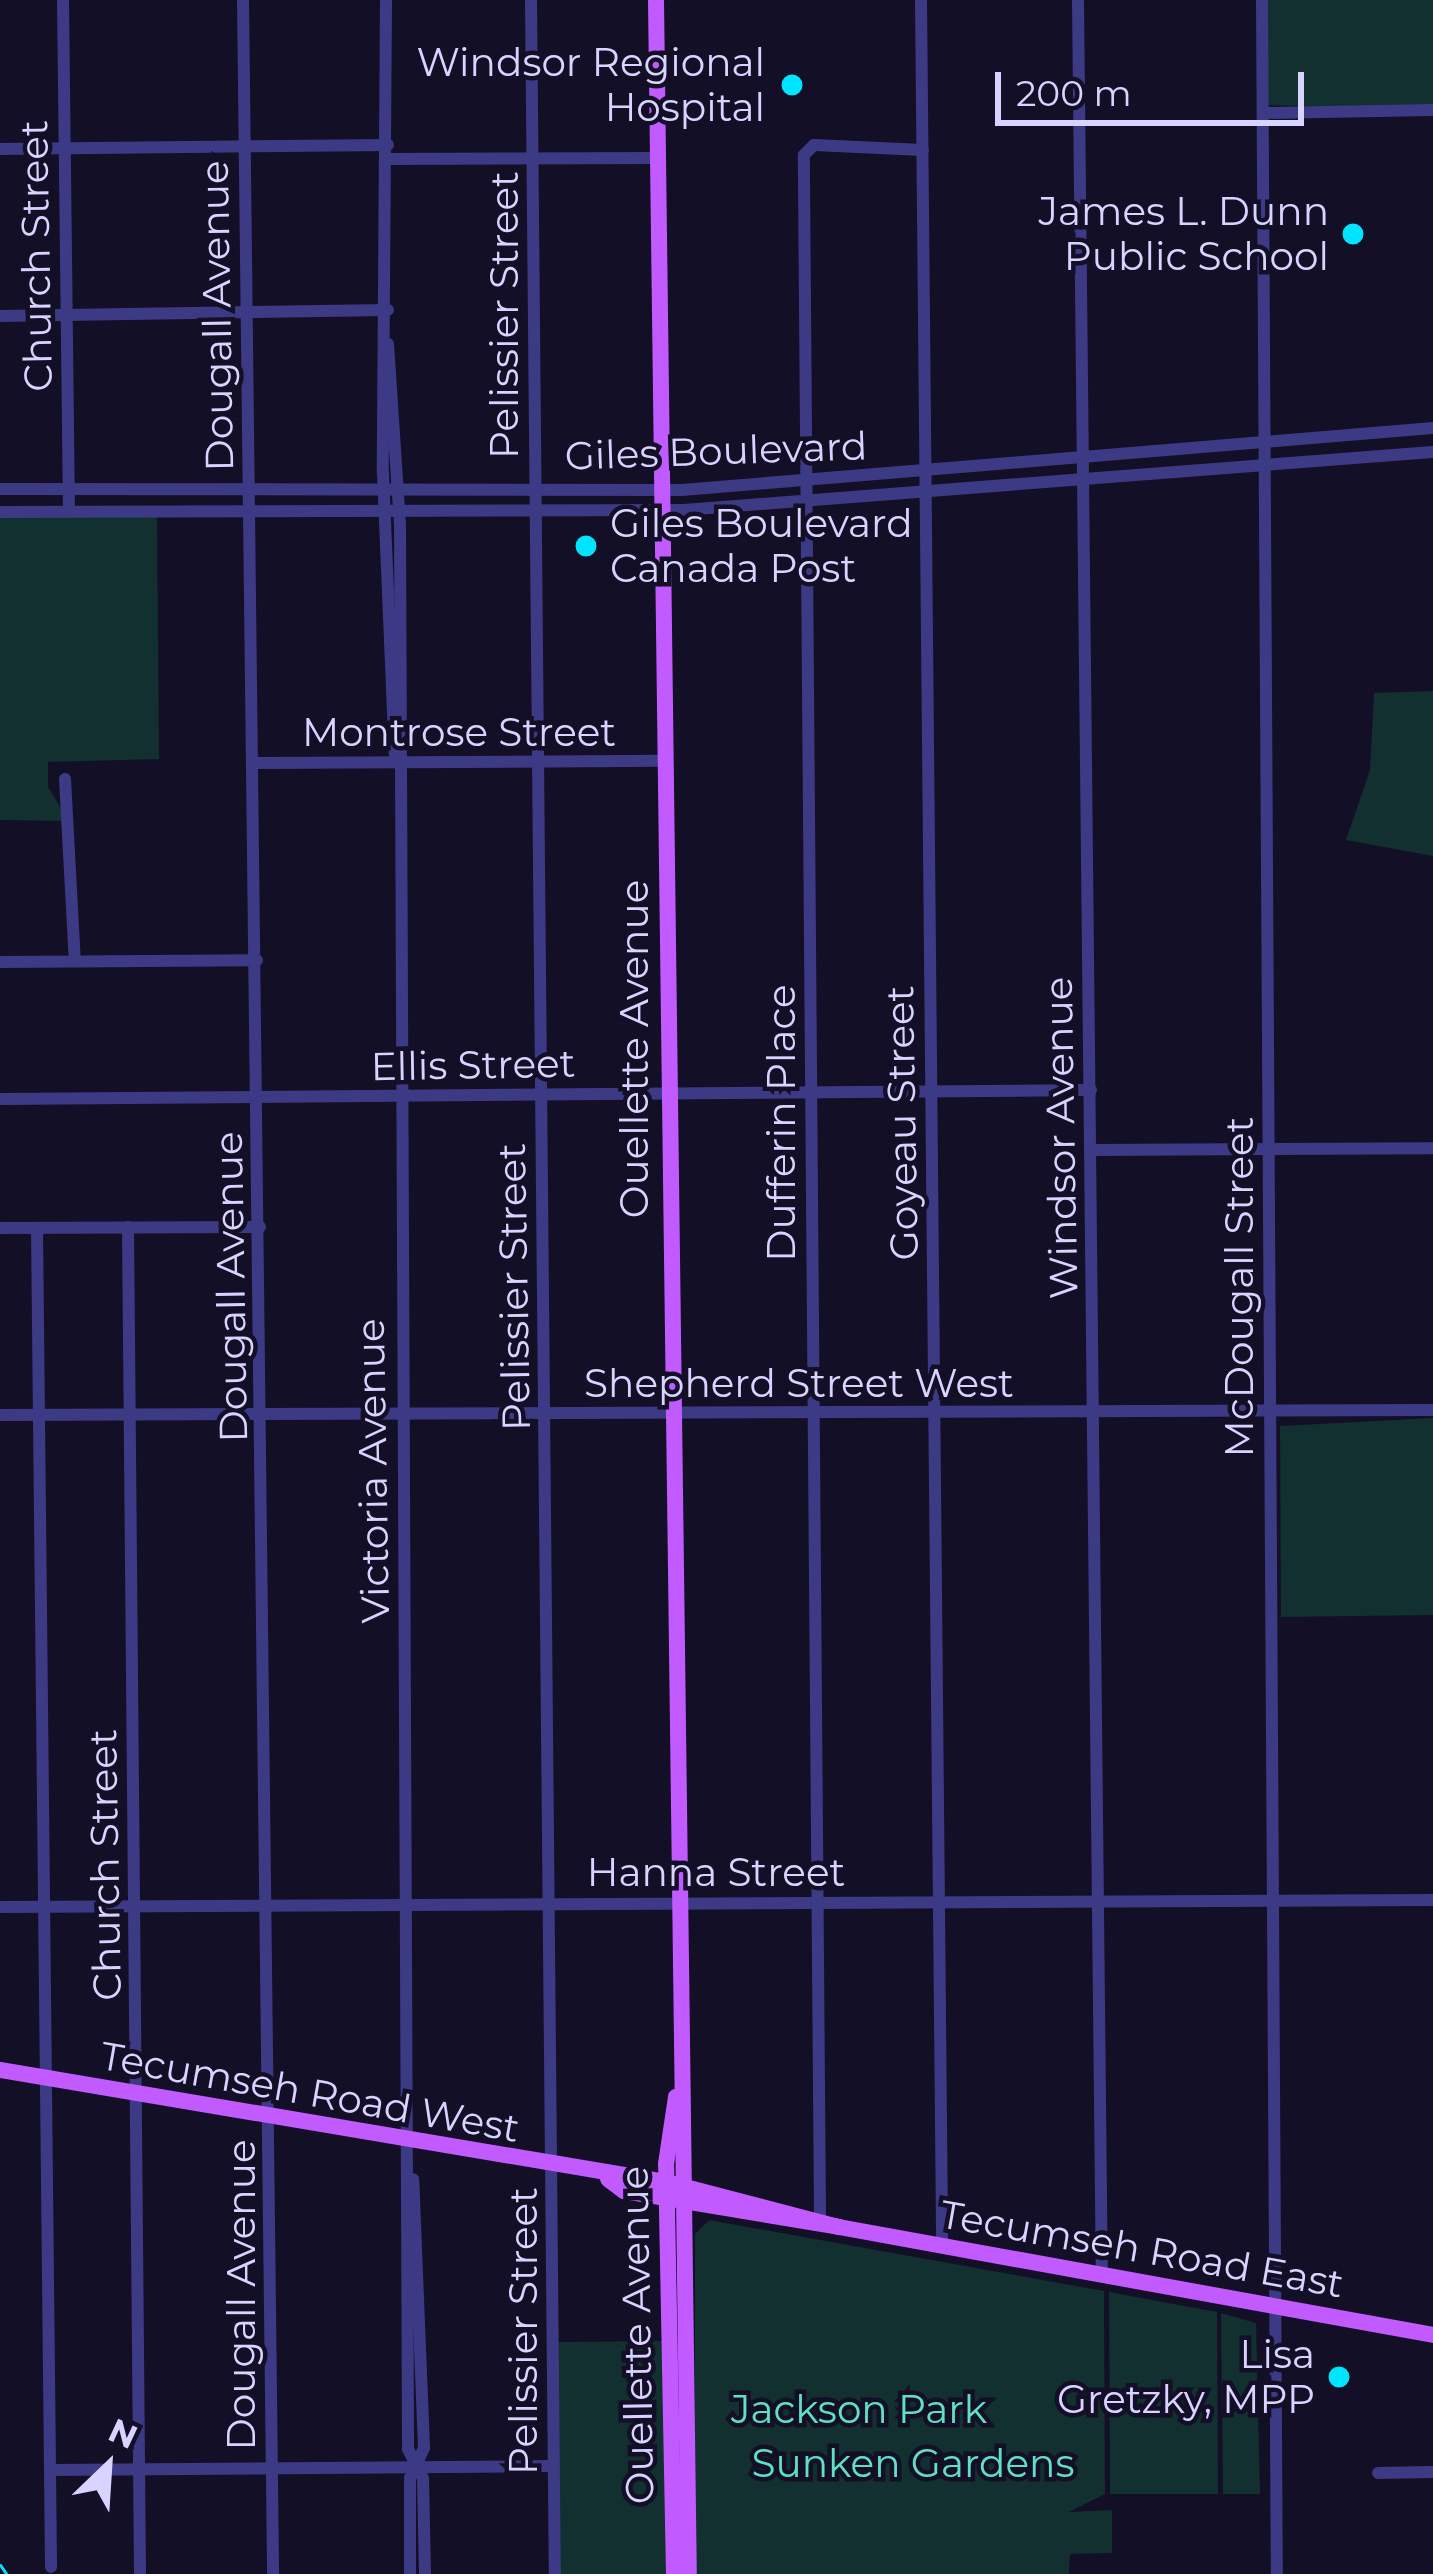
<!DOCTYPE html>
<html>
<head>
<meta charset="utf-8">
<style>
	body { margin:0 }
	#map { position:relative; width:1433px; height:2574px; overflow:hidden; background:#130f26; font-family:Montserrat,sans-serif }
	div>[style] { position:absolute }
	.green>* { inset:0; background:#12302f }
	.minor>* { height:12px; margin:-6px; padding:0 6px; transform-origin:6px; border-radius:6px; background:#3d3a85 }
	.major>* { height:16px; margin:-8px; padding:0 8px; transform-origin:8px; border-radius:8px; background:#c25bff }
	.rail>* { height:3px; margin-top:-1.5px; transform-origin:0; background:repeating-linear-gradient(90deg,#00e5ff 0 18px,transparent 0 33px) }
	.dots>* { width:33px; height:33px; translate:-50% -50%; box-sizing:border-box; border:6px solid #130f26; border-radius:50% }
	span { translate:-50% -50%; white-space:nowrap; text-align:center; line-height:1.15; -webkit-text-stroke:9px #130f26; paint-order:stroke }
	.poi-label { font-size:39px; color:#d9d4ff }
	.right { translate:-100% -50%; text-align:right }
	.left { translate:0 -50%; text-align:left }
	.street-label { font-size:39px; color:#d9d4ff }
	.park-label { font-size:39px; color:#5fe0c0 }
	.north { position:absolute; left:48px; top:2406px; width:120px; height:120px; -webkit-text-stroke:9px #130f26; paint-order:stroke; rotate:25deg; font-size:33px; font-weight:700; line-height:48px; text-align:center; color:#d9d4ff }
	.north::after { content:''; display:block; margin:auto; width:42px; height:54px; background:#d9d4ff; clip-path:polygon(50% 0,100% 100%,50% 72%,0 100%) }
	.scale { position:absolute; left:995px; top:72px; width:309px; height:54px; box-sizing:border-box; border:6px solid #d9d4ff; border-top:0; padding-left:15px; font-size:36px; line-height:42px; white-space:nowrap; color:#d9d4ff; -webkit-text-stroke:9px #130f26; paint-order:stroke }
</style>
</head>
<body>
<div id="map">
	<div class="green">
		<div style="clip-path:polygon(1262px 0,1433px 0,1433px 109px,1263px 105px)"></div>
		<div style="clip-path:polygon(157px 516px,159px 759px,48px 762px,48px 787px,69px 821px,0 820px,0 517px)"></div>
		<div style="clip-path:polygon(1433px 691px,1433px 856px,1346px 840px,1370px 770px,1374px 693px)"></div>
		<div style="clip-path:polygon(1433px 1418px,1433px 1615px,1281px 1617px,1280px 1426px)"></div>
		<div style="clip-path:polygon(709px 2220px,1104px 2291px,1105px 2494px,1069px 2512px,1112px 2510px,1112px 2553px,1070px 2554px,1069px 2574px,695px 2574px,695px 2234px)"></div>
		<div style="clip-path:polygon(1109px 2292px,1217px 2312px,1218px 2494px,1110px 2494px)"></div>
		<div style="clip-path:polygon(1221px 2313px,1256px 2323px,1260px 2494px,1223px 2494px)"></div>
		<div style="clip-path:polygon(664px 2341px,667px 2574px,560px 2574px,557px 2342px)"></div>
	</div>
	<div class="minor">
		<div style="left:63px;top:0;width:511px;rotate:89.33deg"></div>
		<div style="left:243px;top:0;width:2574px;rotate:89.33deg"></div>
		<div style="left:386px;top:0;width:473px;rotate:90.4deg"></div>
		<div style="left:383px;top:473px;width:281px;rotate:87.6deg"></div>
		<div style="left:531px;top:0;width:2574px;rotate:89.47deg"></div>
		<div style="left:921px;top:0;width:2246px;rotate:89.46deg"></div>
		<div style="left:1078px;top:0;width:2275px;rotate:89.4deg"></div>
		<div style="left:1262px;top:0;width:2574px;rotate:89.67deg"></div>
		<div style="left:1263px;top:113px;width:170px;rotate:-1deg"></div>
		<div style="left:0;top:149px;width:388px;rotate:-0.6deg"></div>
		<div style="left:388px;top:159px;width:270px;rotate:-0.2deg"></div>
		<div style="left:0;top:316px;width:388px;rotate:-0.9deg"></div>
		<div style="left:388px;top:344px;width:181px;rotate:86.2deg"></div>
		<div style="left:400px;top:525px;width:1924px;rotate:89.76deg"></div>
		<div style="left:408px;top:2449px;width:33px;rotate:63deg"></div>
		<div style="left:423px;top:2478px;width:96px;rotate:88.8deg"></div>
		<div style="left:0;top:489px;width:682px;rotate:0.08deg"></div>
		<div style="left:682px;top:490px;width:754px;rotate:-4.72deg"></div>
		<div style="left:0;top:512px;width:684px;rotate:-0.17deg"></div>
		<div style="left:684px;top:510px;width:751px;rotate:-4.43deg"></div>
		<div style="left:254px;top:763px;width:410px;rotate:-0.3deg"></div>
		<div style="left:65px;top:779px;width:182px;rotate:86.9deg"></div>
		<div style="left:0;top:962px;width:257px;rotate:-0.4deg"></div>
		<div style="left:0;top:1099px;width:1091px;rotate:-0.47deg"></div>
		<div style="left:1091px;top:1150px;width:342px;rotate:-0.3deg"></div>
		<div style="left:128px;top:1227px;width:1347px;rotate:89.49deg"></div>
		<div style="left:0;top:1228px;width:260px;rotate:-0.2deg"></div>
		<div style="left:37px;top:1228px;width:1339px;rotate:89.4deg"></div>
		<div style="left:0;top:1415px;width:1433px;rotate:-0.2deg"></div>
		<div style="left:0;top:1907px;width:1433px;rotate:-0.28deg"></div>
		<div style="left:820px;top:2215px;width:2060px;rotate:-90.45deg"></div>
		<div style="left:804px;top:155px;width:14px;rotate:-45deg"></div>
		<div style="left:814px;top:145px;width:109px;rotate:2.6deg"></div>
		<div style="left:50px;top:2470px;width:504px;rotate:-0.45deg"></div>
		<div style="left:1378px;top:2473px;width:55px;rotate:-1deg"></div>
		<div style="left:410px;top:2574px;width:96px;rotate:-90deg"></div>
		<div style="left:410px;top:2478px;width:33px;rotate:-65deg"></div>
		<div style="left:424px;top:2448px;width:269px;rotate:-92.3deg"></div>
	</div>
	<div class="major">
		<div style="left:656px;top:0;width:2574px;rotate:89.27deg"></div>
		<div style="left:0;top:2070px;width:675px;rotate:9.55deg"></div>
		<div style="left:666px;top:2182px;width:179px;rotate:14.6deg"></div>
		<div style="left:839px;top:2227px;width:604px;rotate:10.3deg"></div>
		<div style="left:608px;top:2179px;width:20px;rotate:37deg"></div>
		<div style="left:624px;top:2191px;width:218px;rotate:9.5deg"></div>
		<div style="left:674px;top:2574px;width:410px;rotate:-91.1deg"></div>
		<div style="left:666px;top:2164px;width:68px;rotate:-81.5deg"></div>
	</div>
	<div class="rail">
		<div style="left:0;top:2564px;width:12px;rotate:55deg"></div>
	</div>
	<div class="dots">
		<div style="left:792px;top:85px;background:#00e5ff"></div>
		<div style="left:1353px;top:234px;background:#00e5ff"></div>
		<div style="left:586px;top:546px;background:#00e5ff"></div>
		<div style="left:1339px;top:2377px;background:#00e5ff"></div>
	</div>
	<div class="poi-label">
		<span class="right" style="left:765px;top:85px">Windsor Regional<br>Hospital</span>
		<span class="right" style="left:1329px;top:234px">James L. Dunn<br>Public School</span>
		<span class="left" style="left:610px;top:546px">Giles Boulevard<br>Canada Post</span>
		<span class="right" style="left:1315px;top:2377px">Lisa<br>Gretzky, MPP</span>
	</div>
	<div class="street-label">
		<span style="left:36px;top:256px;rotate:-91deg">Church Street</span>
		<span style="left:504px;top:315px;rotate:-90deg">Pelissier Street</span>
		<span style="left:217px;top:316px;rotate:-91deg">Dougall Avenue</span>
		<span style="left:716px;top:451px;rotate:-2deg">Giles Boulevard</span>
		<span style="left:459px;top:732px">Montrose Street</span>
		<span style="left:634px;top:1049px;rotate:-90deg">Ouellette Avenue</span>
		<span style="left:473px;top:1065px;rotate:-1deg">Ellis Street</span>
		<span style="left:781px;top:1123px;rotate:-90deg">Dufferin Place</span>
		<span style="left:902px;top:1123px;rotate:-91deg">Goyeau Street</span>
		<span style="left:1061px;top:1138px;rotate:-91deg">Windsor Avenue</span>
		<span style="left:231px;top:1287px;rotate:-91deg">Dougall Avenue</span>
		<span style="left:514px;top:1287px;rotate:-91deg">Pelissier Street</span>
		<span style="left:1239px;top:1287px;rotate:-90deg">McDougall Street</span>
		<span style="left:799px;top:1383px">Shepherd Street West</span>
		<span style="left:373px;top:1471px;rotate:-91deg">Victoria Avenue</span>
		<span style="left:105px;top:1865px;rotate:-91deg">Church Street</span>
		<span style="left:716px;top:1872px">Hanna Street</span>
		<span style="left:310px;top:2092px;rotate:10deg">Tecumseh Road West</span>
		<span style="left:1142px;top:2249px;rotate:10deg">Tecumseh Road East</span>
		<span style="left:241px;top:2295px;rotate:-90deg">Dougall Avenue</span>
		<span style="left:523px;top:2331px;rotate:-90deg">Pelissier Street</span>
		<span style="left:637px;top:2335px;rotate:-91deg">Ouellette Avenue</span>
	</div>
	<div class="park-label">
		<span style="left:859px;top:2409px">Jackson Park</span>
		<span style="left:913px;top:2463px">Sunken Gardens</span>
	</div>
	<div class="north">N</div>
	<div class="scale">200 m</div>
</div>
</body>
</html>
